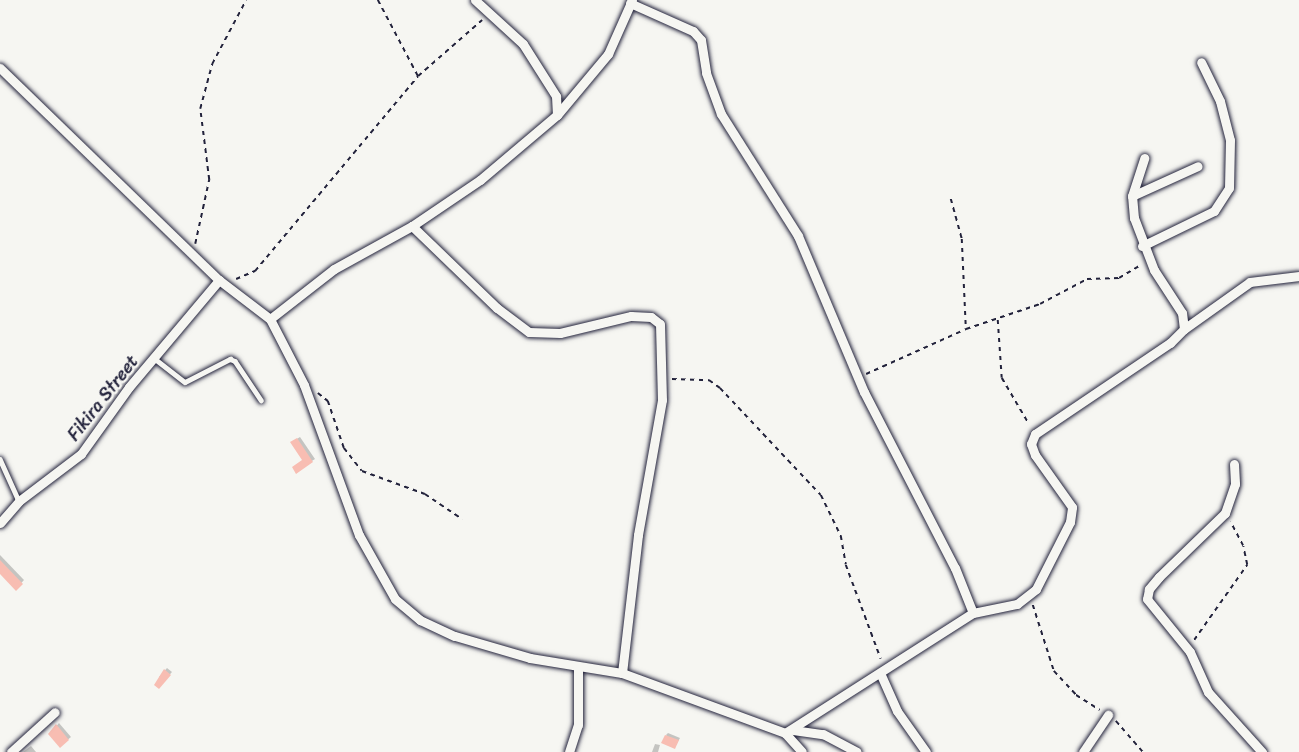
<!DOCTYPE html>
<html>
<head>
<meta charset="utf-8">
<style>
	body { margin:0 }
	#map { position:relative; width:1299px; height:752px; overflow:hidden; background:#f6f6f2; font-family:Sriracha,sans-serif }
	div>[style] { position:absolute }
	.shadow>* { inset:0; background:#0003 }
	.building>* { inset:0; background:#f8bdb2 }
	.path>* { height:1.5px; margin-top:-0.75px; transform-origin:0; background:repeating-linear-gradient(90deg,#22223b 0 4.5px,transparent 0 9px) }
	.roads { filter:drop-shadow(0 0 2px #22223b) drop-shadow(0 0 2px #22223b) }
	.lane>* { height:4.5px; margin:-2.25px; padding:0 2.25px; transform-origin:2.25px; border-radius:2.25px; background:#f6f6f2 }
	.street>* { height:9px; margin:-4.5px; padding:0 4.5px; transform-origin:4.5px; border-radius:4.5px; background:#f6f6f2 }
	span { translate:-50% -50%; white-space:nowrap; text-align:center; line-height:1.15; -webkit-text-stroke:4.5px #f6f6f2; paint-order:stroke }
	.street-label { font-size:18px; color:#22223b }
</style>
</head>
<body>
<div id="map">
	<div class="shadow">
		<div style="clip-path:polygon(300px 437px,315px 459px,296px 471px,304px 460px,295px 440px)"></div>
		<div style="clip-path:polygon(0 555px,24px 580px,16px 589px,0 572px)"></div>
		<div style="clip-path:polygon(167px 668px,172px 672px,159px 687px,159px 677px)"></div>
		<div style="clip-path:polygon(59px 723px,71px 737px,60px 746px,50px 734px)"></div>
		<div style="clip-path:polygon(668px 733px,680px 738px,675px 747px,666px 735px)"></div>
		<div style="clip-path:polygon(655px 744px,660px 745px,658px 752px,652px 752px)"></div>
		<div style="clip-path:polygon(31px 746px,36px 752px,23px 752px)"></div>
	</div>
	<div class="building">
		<div style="clip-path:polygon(297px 438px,313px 462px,296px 474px,292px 467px,302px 460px,290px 442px)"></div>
		<div style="clip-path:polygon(0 560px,23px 584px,16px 591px,0 574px)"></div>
		<div style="clip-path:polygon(164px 669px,171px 675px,159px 689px,154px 685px)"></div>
		<div style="clip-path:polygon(56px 724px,69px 740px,60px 748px,48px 734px)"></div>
		<div style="clip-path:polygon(665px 735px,679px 740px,675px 749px,661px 743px)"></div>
	</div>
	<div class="path">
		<div style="left:378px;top:0;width:86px;rotate:62.2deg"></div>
		<div style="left:951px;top:199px;width:41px;rotate:74.6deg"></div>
		<div style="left:962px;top:239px;width:89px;rotate:87.4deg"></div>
		<div style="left:195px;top:244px;width:66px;rotate:-77.7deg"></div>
		<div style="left:209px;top:180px;width:72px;rotate:-97.2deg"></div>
		<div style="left:200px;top:109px;width:47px;rotate:-75.1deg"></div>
		<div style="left:212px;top:64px;width:72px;rotate:-62deg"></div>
		<div style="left:236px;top:279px;width:21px;rotate:-23deg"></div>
		<div style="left:255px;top:271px;width:254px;rotate:-50.1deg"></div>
		<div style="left:418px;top:76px;width:85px;rotate:-41.2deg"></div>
		<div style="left:998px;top:320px;width:58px;rotate:86.1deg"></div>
		<div style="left:1002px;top:378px;width:53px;rotate:59.6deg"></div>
		<div style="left:866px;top:374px;width:110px;rotate:-24.2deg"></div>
		<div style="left:966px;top:329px;width:78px;rotate:-18.7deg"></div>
		<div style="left:1040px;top:304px;width:53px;rotate:-28deg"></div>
		<div style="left:1087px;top:279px;width:32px;rotate:-2deg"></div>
		<div style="left:1119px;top:278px;width:26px;rotate:-31deg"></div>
		<div style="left:672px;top:379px;width:37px;rotate:2deg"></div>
		<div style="left:709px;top:380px;width:14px;rotate:36deg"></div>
		<div style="left:720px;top:388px;width:147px;rotate:46.7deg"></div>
		<div style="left:821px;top:495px;width:46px;rotate:64deg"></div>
		<div style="left:841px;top:536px;width:29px;rotate:80deg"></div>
		<div style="left:846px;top:565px;width:100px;rotate:69.6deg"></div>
		<div style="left:318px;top:393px;width:13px;rotate:39deg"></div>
		<div style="left:328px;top:401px;width:50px;rotate:71.2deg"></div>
		<div style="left:344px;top:448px;width:29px;rotate:52deg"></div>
		<div style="left:362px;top:471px;width:67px;rotate:20.1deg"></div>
		<div style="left:425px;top:494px;width:45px;rotate:34deg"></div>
		<div style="left:1033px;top:605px;width:69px;rotate:72.3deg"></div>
		<div style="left:1054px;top:671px;width:33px;rotate:47deg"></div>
		<div style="left:1076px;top:695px;width:28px;rotate:32deg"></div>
		<div style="left:1194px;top:640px;width:92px;rotate:-54.8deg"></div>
		<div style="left:1247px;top:565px;width:19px;rotate:-102deg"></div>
		<div style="left:1243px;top:546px;width:27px;rotate:-118deg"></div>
		<div style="left:1116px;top:721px;width:41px;rotate:48.9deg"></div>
	</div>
	<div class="roads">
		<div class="lane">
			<div style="left:154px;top:358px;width:39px;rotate:38deg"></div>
			<div style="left:185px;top:382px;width:51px;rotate:-27.1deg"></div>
			<div style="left:230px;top:359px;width:5px;rotate:22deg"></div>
			<div style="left:235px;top:361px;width:47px;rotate:56.3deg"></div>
			<div style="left:0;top:459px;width:46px;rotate:65.7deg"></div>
		</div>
		<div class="street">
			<div style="left:475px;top:0;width:65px;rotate:42.5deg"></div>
			<div style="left:523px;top:44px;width:62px;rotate:57.6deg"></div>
			<div style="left:556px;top:96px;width:19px;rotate:87deg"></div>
			<div style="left:630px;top:3px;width:69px;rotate:24deg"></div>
			<div style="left:693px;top:31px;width:12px;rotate:48deg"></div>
			<div style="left:701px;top:40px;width:33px;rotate:81deg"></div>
			<div style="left:706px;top:73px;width:44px;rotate:69.9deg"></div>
			<div style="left:721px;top:114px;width:144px;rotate:57.7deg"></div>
			<div style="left:798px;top:236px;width:169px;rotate:67.1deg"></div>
			<div style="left:864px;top:392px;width:198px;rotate:62.7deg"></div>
			<div style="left:955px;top:568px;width:48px;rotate:68.2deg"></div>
			<div style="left:0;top:68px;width:305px;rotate:44.1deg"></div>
			<div style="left:219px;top:280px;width:64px;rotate:37.4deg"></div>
			<div style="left:270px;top:319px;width:74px;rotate:62.7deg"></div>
			<div style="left:304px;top:385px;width:160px;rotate:69.9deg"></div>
			<div style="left:359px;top:535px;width:73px;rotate:60.6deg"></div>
			<div style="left:395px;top:599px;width:33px;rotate:40deg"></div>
			<div style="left:420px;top:620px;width:38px;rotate:25deg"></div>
			<div style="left:455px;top:636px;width:78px;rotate:16.3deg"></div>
			<div style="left:530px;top:658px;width:93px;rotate:9.3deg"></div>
			<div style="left:622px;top:673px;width:174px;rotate:20.2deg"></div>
			<div style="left:785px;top:733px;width:223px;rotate:-32.6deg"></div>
			<div style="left:973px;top:613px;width:45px;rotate:-11.6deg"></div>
			<div style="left:1017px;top:604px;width:24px;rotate:-38deg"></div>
			<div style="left:1036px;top:589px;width:75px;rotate:-63.1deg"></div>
			<div style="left:1070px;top:522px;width:15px;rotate:-82deg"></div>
			<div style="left:1072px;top:507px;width:64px;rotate:-125.4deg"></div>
			<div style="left:1035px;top:455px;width:12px;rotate:-110deg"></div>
			<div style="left:1031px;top:444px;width:11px;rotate:-68deg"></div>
			<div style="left:1035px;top:434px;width:163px;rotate:-34deg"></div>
			<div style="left:1170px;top:343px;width:20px;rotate:-45deg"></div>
			<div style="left:1184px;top:329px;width:16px;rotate:-97deg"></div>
			<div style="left:1182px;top:313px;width:51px;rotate:-123.1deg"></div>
			<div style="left:1154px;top:270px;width:56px;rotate:-111deg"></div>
			<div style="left:1134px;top:218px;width:22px;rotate:-95deg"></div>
			<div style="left:1132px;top:196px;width:40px;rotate:-72deg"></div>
			<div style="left:1132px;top:196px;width:72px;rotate:-24.4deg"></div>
			<div style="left:412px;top:226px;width:118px;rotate:44deg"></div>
			<div style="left:497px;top:308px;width:40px;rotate:37deg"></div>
			<div style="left:529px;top:332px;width:31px;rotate:2deg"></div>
			<div style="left:560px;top:333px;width:73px;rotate:-13.5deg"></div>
			<div style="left:631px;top:316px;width:20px;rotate:3deg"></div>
			<div style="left:651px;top:317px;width:11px;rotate:38deg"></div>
			<div style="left:660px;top:324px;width:76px;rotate:88.5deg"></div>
			<div style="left:662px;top:400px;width:137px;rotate:100.1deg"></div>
			<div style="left:638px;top:535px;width:139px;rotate:96.6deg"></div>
			<div style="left:1142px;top:246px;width:80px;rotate:-25.9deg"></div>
			<div style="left:1214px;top:211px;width:27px;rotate:-57deg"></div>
			<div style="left:1229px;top:188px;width:48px;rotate:-88.8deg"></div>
			<div style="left:1230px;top:140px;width:40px;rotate:-104.4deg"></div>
			<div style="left:1220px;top:101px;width:43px;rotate:-116deg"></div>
			<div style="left:270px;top:319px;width:81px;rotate:-38deg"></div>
			<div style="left:334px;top:269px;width:89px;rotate:-28.9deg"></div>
			<div style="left:412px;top:226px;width:82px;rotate:-34.1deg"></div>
			<div style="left:480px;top:180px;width:101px;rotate:-40.2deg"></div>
			<div style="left:557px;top:115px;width:80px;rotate:-50.1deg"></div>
			<div style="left:608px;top:54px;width:59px;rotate:-66deg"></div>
			<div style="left:1184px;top:329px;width:81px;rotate:-35.5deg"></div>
			<div style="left:1250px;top:282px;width:49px;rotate:-7deg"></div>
			<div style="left:1234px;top:464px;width:20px;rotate:87deg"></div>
			<div style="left:1235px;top:484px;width:31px;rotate:109deg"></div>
			<div style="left:1225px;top:513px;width:92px;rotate:135.9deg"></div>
			<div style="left:1159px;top:577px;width:16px;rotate:130deg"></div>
			<div style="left:1149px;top:589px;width:10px;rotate:101deg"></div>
			<div style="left:1147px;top:599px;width:68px;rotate:50.9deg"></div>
			<div style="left:1190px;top:652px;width:44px;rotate:65.8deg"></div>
			<div style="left:1208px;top:692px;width:81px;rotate:48deg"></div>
			<div style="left:0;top:523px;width:29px;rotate:-49deg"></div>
			<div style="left:19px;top:501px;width:78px;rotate:-37.2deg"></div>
			<div style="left:81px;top:454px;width:82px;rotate:-54.4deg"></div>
			<div style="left:129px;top:387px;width:140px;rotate:-49.9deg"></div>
			<div style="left:881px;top:675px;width:39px;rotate:66deg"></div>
			<div style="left:897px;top:711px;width:50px;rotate:54.7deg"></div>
			<div style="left:793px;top:730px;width:30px;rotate:8deg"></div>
			<div style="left:823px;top:734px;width:38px;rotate:28deg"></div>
			<div style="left:785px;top:733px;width:25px;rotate:48deg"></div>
			<div style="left:11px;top:752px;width:59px;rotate:-42.3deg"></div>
			<div style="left:569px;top:752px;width:28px;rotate:-72deg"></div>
			<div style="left:578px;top:725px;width:58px;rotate:-90deg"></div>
			<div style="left:1083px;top:752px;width:45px;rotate:-56deg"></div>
		</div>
	</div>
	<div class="street-label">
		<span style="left:103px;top:398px;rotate:-52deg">Fikira Street</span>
	</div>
</div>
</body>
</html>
